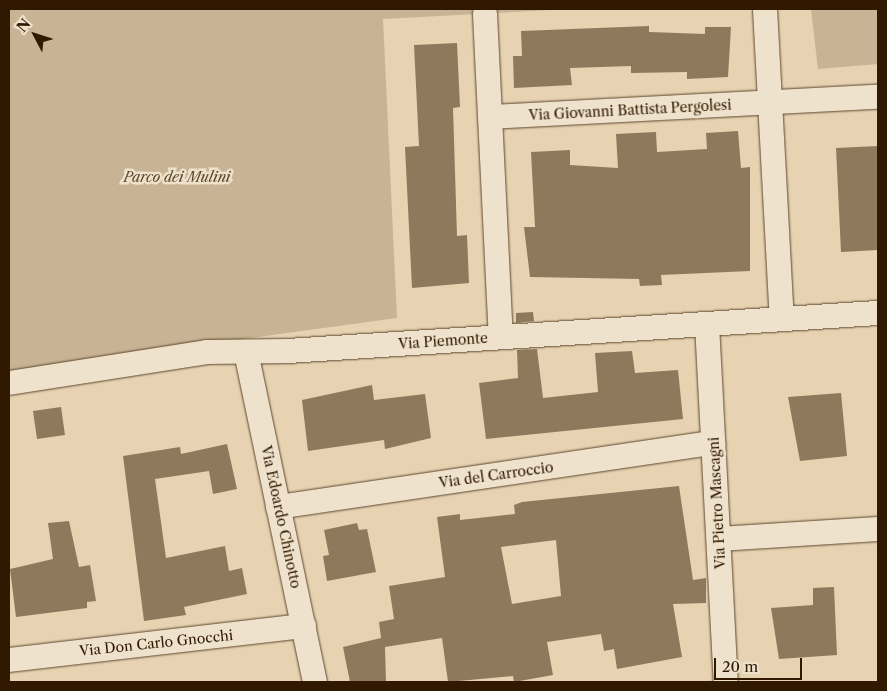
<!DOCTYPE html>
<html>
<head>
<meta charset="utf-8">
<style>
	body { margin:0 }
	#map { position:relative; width:887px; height:691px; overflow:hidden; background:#e7d2b2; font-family:"Libre Caslon Text",serif }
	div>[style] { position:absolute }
	.green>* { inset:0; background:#c8b394 }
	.building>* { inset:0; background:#8f795d }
	.roads { filter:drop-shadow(0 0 1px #5e472c) drop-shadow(0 0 1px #5e472c) }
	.street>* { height:24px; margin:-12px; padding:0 12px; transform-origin:12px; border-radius:12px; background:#efe2cd }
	span { translate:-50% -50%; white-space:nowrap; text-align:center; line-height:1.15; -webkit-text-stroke:5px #efe2cd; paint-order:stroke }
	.street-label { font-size:14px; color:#301900 }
	.park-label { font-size:14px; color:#5e472c; font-style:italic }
	.frame { position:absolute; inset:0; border:10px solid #301900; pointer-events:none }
	.north { position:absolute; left:10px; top:10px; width:50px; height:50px; -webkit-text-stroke:4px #efe2cd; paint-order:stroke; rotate:310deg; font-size:14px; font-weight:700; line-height:20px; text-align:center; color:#301900 }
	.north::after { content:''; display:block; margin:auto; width:18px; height:22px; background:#301900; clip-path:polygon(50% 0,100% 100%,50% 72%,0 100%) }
	.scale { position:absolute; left:714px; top:658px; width:88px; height:22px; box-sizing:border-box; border:2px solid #301900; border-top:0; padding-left:6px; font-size:15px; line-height:18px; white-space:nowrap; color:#301900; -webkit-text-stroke:4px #efe2cd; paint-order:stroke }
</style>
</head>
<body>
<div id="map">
	<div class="green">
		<div style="clip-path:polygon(9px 9px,571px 9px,383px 19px,397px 318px,9px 371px)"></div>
		<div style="clip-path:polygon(811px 9px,878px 9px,878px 64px,818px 69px)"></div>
	</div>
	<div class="building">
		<div style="clip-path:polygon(649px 26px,649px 32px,705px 34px,705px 27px,731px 27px,728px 77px,687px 79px,687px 72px,631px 73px,631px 66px,570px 68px,572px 85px,514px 88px,513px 56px,522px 56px,521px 31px)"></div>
		<div style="clip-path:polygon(457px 43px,460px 107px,453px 108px,457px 236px,467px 235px,469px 283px,412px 288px,405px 147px,419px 146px,414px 45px)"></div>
		<div style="clip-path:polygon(738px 131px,741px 168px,750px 167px,750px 271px,661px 275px,662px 285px,640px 286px,639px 279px,530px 277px,524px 227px,535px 227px,531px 152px,570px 150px,570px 165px,618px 168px,616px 134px,656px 132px,657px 152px,707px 149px,706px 133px)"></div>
		<div style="clip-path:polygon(878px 146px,878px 250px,841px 252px,836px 148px)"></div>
		<div style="clip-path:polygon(533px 312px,534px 321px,516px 323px,516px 313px)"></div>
		<div style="clip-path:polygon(537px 349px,543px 398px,598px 392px,595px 353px,632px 351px,635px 373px,678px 370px,683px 419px,486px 439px,479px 383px,518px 378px,517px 350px)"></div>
		<div style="clip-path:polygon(372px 385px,374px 400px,425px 394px,431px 438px,385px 449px,384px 440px,308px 451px,302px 400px)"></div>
		<div style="clip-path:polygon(841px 393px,847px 456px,800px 461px,788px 397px)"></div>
		<div style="clip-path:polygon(61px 407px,65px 435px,37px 439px,33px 411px)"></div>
		<div style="clip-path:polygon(227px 444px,237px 489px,213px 494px,209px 471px,155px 479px,166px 558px,225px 546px,229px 571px,242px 568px,247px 594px,184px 607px,186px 615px,144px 621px,123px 456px,180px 447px,181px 454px)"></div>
		<div style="clip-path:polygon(evenodd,679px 486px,693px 580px,706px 578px,706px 603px,673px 604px,682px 657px,617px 669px,614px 649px,604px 651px,601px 634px,547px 642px,553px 675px,514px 682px,513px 676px,448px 682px,442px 638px,385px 647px,386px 682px,350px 682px,343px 647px,381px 638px,379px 622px,394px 619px,389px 586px,445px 577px,437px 517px,460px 514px,460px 520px,515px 514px,514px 505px,522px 502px,679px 486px,556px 540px,561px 596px,512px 604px,501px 547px,556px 540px)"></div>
		<div style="clip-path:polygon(69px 521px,79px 567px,90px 565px,96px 601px,87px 602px,87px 608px,16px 617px,10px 569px,53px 559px,48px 523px)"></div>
		<div style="clip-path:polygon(357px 523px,359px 530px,367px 529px,376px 572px,327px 581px,323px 556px,329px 555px,324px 530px)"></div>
		<div style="clip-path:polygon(834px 587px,837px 655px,779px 659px,771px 608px,813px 605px,813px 588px)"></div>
	</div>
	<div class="roads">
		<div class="street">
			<div style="left:765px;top:9px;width:310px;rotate:86.9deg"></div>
			<div style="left:485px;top:14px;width:323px;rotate:87.2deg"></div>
			<div style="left:490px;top:117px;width:389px;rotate:-3deg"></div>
			<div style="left:707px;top:324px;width:359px;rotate:87deg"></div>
			<div style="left:246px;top:352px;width:337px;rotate:78.2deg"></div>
			<div style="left:9px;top:383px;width:200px;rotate:-8.9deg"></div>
			<div style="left:207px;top:352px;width:81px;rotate:-0.7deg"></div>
			<div style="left:288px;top:351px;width:591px;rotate:-3.69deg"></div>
			<div style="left:278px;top:507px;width:440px;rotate:-8.4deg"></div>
			<div style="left:719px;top:539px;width:159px;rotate:-3.6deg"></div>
			<div style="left:9px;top:660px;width:297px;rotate:-6.6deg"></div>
		</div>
	</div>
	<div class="street-label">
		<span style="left:630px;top:110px;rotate:-3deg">Via Giovanni Battista Pergolesi</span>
		<span style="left:443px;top:341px;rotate:-4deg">Via Piemonte</span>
		<span style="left:496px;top:475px;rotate:-8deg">Via del Carroccio</span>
		<span style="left:717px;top:503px;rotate:-93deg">Via Pietro Mascagni</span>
		<span style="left:281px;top:517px;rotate:78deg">Via Edoardo Chinotto</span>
		<span style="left:156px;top:643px;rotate:-6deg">Via Don Carlo Gnocchi</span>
	</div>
	<div class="park-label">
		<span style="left:177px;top:177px">Parco dei Mulini</span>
	</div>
	<div class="frame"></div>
	<div class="north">N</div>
	<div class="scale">20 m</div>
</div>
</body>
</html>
